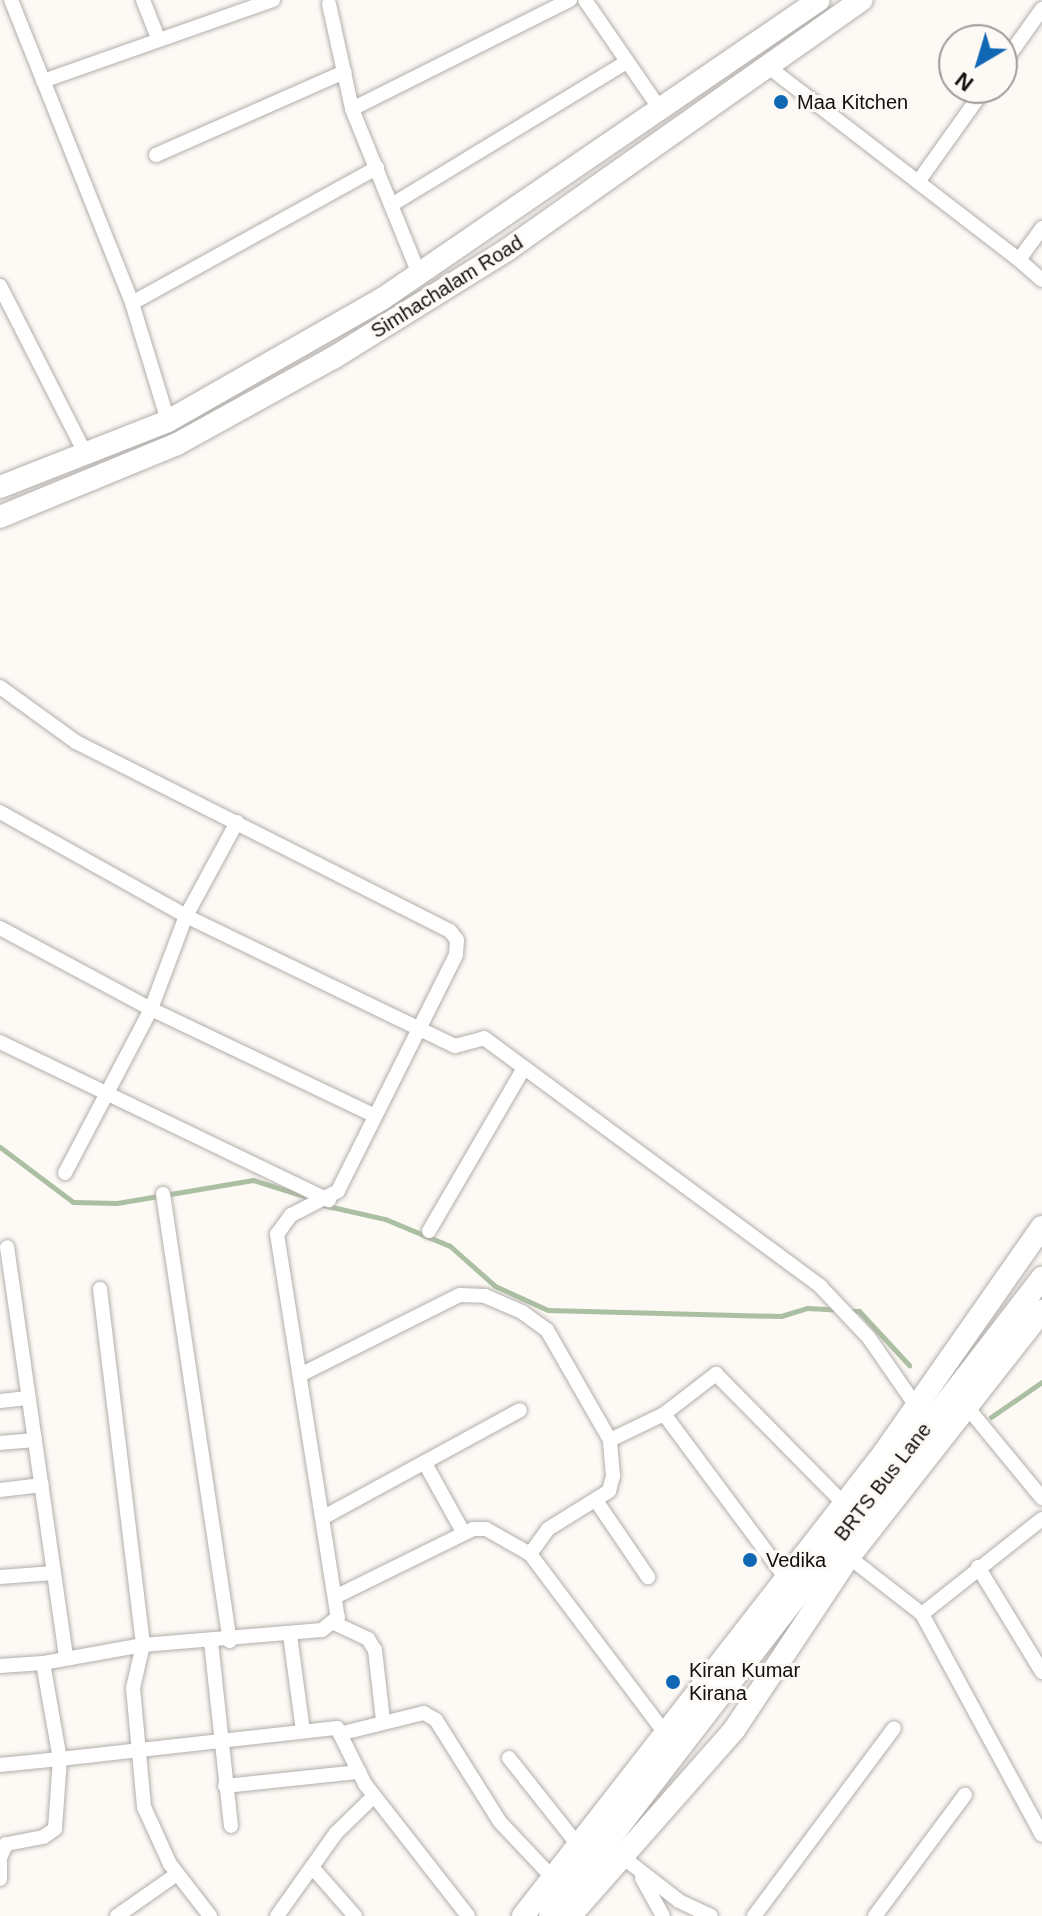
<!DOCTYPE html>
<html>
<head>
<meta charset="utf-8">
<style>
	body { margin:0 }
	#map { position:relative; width:1042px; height:1916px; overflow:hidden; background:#fdf9f5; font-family:Helvetica,sans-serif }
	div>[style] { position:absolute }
	.stream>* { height:5px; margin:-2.5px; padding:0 2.5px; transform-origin:2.5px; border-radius:2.5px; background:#abbfa2 }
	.roads { filter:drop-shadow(0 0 2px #b2aeab) drop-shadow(0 0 2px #b2aeab) }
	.minor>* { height:14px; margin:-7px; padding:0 7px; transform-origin:7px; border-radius:7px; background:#fff }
	.primary>* { height:22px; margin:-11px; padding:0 11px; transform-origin:11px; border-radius:11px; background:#fff }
	.dots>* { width:22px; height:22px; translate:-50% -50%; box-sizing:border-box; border:4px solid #fdf9f5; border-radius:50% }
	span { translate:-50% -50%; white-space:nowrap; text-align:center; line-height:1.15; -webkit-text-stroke:6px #fdf9f5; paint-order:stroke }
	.poi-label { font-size:20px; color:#11100e }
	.left { translate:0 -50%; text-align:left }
	.street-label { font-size:20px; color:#11100e }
	.north { position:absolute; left:938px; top:24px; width:80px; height:80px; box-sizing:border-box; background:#fdf9f5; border:2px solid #9f9c99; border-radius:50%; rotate:218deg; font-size:22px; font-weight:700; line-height:32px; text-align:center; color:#11100e }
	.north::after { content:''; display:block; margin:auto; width:28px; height:36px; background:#1068b5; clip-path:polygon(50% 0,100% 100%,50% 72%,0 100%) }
</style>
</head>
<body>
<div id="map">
	<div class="stream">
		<div style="left:0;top:1147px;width:91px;rotate:37deg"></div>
		<div style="left:73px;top:1202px;width:44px;rotate:1.3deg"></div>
		<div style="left:117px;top:1203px;width:138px;rotate:-9.6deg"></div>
		<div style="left:253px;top:1180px;width:57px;rotate:17.5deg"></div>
		<div style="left:323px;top:1205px;width:64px;rotate:12.7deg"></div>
		<div style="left:385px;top:1219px;width:70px;rotate:22.6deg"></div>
		<div style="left:450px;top:1246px;width:60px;rotate:41.6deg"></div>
		<div style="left:495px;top:1286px;width:58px;rotate:24.4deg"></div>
		<div style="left:548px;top:1310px;width:233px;rotate:1.5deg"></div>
		<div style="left:781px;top:1316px;width:27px;rotate:-17deg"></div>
		<div style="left:807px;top:1308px;width:33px;rotate:3deg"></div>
		<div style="left:850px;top:1311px;width:9px"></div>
		<div style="left:859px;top:1311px;width:74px;rotate:47.2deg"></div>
		<div style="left:991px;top:1417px;width:62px;rotate:-34.5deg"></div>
	</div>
	<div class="roads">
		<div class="minor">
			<div style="left:11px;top:0;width:326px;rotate:68.2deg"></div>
			<div style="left:132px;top:303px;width:123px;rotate:73deg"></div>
			<div style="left:143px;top:0;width:41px;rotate:68.5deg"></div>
			<div style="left:585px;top:0;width:132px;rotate:55.5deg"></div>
			<div style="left:329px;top:4px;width:107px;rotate:77.6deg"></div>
			<div style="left:766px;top:65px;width:319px;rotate:37.6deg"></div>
			<div style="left:1002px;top:65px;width:69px;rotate:-54.5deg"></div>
			<div style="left:43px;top:81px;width:244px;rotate:-19.4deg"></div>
			<div style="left:156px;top:155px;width:206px;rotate:-23.8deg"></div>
			<div style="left:918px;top:182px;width:115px;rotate:-54.5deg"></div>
			<div style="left:393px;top:204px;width:274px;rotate:-31.3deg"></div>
			<div style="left:1042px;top:228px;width:39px;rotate:126deg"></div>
			<div style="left:1019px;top:260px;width:30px;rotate:41deg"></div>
			<div style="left:419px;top:274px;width:178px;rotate:-112.1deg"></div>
			<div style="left:352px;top:109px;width:244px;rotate:-26.6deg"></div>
			<div style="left:0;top:286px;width:187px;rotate:63deg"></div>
			<div style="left:132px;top:303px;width:280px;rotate:-28.9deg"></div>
			<div style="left:0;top:687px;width:94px;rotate:35.9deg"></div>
			<div style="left:76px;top:742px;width:419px;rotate:26.8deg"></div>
			<div style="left:450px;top:931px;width:11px;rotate:52deg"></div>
			<div style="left:457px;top:940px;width:15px;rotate:94deg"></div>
			<div style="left:456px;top:955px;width:264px;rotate:116.6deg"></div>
			<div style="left:338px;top:1191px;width:53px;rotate:152.9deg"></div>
			<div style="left:291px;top:1215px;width:24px;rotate:126deg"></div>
			<div style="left:277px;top:1234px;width:388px;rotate:81deg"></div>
			<div style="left:338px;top:1617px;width:21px;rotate:141deg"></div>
			<div style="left:322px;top:1630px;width:180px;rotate:175.2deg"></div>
			<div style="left:143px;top:1645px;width:102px;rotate:169.8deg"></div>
			<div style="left:43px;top:1663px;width:97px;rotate:80deg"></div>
			<div style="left:60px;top:1759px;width:279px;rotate:-6.4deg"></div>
			<div style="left:337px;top:1728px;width:63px;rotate:63.4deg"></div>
			<div style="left:365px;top:1784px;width:167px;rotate:52deg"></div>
			<div style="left:0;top:812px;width:213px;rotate:29.2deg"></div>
			<div style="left:186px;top:916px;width:299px;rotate:25.8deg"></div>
			<div style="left:455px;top:1046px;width:30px;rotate:-15deg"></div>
			<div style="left:484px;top:1038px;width:418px;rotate:36.4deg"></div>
			<div style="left:820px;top:1286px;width:71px;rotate:46.7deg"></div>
			<div style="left:869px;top:1338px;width:83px;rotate:55.3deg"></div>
			<div style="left:0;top:928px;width:171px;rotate:28.2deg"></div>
			<div style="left:151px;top:1009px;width:248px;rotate:25.5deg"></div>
			<div style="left:0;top:1042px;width:365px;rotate:25.7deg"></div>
			<div style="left:65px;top:1173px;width:185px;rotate:-62.3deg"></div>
			<div style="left:151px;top:1009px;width:99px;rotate:-69.4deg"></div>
			<div style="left:186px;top:916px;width:107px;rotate:-61.5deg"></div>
			<div style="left:163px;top:1194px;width:452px;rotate:81.5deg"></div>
			<div style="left:429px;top:1231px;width:189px;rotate:-59.8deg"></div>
			<div style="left:100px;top:1289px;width:359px;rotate:83.1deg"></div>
			<div style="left:143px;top:1645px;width:44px;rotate:103.1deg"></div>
			<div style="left:133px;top:1688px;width:120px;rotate:84.7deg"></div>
			<div style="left:144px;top:1807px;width:63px;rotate:65.5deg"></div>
			<div style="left:170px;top:1864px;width:66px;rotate:52.4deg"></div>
			<div style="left:300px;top:1375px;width:179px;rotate:-26.6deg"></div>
			<div style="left:460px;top:1295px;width:25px;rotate:2deg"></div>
			<div style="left:485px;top:1296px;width:40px;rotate:23.4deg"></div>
			<div style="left:522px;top:1312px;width:31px;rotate:36deg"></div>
			<div style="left:547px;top:1330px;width:127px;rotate:60.2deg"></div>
			<div style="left:0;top:1401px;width:28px;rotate:-6deg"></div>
			<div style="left:967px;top:1407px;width:118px;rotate:50.5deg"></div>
			<div style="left:664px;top:1414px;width:204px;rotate:53.4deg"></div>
			<div style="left:0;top:1443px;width:35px;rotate:-5deg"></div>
			<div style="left:427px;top:1467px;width:74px;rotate:61deg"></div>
			<div style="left:0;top:1490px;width:42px;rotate:-6.8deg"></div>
			<div style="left:597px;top:1502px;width:91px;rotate:55.8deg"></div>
			<div style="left:324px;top:1517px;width:223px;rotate:-28.6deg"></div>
			<div style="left:849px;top:1557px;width:93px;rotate:38deg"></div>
			<div style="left:922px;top:1614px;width:251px;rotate:61.5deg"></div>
			<div style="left:978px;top:1567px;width:123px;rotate:58.6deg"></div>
			<div style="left:54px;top:1573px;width:84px;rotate:81.8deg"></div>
			<div style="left:0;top:1577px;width:54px;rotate:-4.2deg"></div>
			<div style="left:54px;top:1573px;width:329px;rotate:-98.2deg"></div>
			<div style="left:337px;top:1596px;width:152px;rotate:-26.2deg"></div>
			<div style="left:473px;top:1529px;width:13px"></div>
			<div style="left:486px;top:1529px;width:51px;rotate:29.6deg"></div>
			<div style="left:922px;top:1614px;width:153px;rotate:-38.4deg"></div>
			<div style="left:334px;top:1623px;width:38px;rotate:25deg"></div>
			<div style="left:368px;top:1639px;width:13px;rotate:58deg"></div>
			<div style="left:375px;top:1650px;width:70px;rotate:83.5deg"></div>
			<div style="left:290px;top:1635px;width:97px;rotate:82.3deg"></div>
			<div style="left:211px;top:1642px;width:185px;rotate:83.8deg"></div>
			<div style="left:0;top:1666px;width:43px;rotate:-4deg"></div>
			<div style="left:343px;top:1733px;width:83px;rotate:-13.9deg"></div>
			<div style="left:424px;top:1713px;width:14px;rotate:30deg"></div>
			<div style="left:436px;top:1720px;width:120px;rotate:57.9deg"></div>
			<div style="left:500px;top:1822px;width:77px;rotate:46.6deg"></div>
			<div style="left:665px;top:1733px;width:224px;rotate:-127deg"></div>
			<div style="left:530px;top:1554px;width:31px;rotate:-54deg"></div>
			<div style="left:548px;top:1529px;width:72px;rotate:-31.9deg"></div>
			<div style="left:609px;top:1491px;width:16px;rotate:-75deg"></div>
			<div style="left:613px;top:1476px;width:36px;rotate:-95deg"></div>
			<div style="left:610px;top:1440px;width:60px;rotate:-25.7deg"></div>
			<div style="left:664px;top:1414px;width:66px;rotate:-37.6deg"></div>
			<div style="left:716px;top:1374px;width:182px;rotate:45.4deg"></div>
			<div style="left:509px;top:1758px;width:111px;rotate:51.6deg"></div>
			<div style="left:0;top:1765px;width:60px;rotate:-5.7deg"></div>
			<div style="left:60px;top:1759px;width:70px;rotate:94.1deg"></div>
			<div style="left:55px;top:1829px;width:14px;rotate:146deg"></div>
			<div style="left:43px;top:1837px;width:38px;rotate:169deg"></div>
			<div style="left:6px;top:1844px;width:15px;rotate:113deg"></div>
			<div style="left:225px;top:1786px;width:135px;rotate:-6deg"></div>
			<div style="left:620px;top:1855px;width:75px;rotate:37.9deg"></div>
			<div style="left:679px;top:1901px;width:35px;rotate:25deg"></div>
			<div style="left:0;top:1862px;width:17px;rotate:90deg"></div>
			<div style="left:312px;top:1867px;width:65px;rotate:48.7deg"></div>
			<div style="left:642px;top:1878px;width:43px;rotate:61.1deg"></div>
			<div style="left:117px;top:1916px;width:73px;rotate:-35deg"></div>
			<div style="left:277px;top:1916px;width:102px;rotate:-54.6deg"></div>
			<div style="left:336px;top:1833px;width:53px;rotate:-44.2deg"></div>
			<div style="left:754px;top:1916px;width:234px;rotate:-53.3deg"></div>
			<div style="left:875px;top:1916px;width:151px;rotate:-53.4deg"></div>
		</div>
		<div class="primary">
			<div style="left:0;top:487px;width:180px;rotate:-21.4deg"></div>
			<div style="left:168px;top:421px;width:246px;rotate:-29.7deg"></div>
			<div style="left:382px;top:299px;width:529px;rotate:-34.38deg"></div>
			<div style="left:0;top:517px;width:191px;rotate:-22.4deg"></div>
			<div style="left:177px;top:444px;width:178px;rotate:-28.9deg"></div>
			<div style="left:333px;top:358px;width:205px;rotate:-31.8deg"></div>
			<div style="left:507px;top:250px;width:434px;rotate:-35.2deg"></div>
			<div style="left:523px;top:1916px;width:586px;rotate:-52.07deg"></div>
			<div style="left:883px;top:1454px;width:277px;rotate:-55deg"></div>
			<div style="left:550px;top:1916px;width:806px;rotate:-52.36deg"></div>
			<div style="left:570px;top:1916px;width:248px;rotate:-48.6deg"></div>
			<div style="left:734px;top:1730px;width:208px;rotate:-56.4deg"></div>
			<div style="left:849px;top:1557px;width:313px;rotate:-51.9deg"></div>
		</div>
	</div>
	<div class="dots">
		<div style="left:781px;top:102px;background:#1068b5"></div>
		<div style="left:750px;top:1560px;background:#1068b5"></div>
		<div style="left:673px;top:1682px;background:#1068b5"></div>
	</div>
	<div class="poi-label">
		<span class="left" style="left:797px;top:102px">Maa Kitchen</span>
		<span class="left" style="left:766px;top:1560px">Vedika</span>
		<span class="left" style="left:689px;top:1682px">Kiran Kumar<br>Kirana</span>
	</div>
	<div class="street-label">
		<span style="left:447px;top:287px;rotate:-32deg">Simhachalam Road</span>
		<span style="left:883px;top:1482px;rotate:-52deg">BRTS Bus Lane</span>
	</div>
	<div class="north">N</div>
</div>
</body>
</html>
